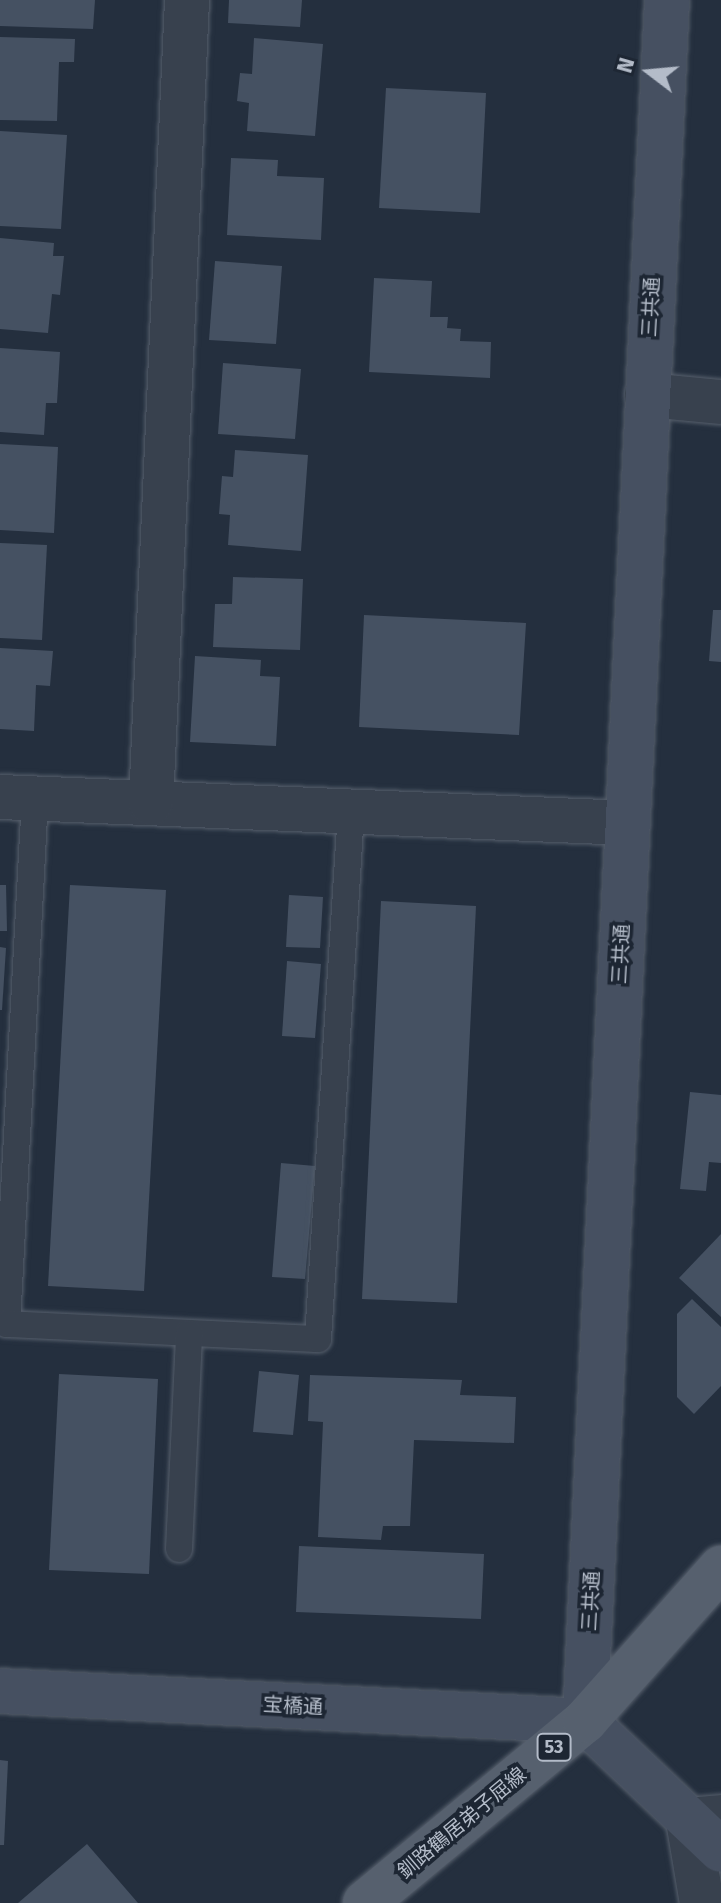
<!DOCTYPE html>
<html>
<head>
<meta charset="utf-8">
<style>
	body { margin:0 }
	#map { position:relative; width:721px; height:1903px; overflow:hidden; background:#242f3e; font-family:"Fira Sans","Noto Sans JP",sans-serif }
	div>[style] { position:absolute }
	.building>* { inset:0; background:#455162 }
	.roads { filter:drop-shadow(0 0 2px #565f6c) drop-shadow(0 0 2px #565f6c) }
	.lane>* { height:26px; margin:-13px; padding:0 13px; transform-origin:13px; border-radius:13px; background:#38414e }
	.street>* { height:44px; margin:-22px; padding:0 22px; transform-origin:22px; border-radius:22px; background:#38414e }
	.secondary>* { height:44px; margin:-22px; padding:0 22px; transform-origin:22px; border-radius:22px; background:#465061 }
	.primary>* { height:44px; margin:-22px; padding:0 22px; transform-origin:22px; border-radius:22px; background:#56606e }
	span { translate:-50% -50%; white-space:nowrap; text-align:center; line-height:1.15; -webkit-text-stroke:7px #1d2633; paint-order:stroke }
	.shield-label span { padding:2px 6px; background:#1d2633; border:2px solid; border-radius:6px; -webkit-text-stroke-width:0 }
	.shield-label { font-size:18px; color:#b4bcc9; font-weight:700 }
	.street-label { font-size:20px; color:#b4bcc9 }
	.north { position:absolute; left:609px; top:32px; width:80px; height:80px; -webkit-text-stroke:6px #1d2633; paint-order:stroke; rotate:286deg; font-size:22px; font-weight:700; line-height:32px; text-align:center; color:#b4bcc9 }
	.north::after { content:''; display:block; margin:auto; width:28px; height:36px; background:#b4bcc9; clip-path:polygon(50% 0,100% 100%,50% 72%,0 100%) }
</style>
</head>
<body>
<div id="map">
	<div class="building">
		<div style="clip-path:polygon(0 0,95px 0,93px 29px,0 26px)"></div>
		<div style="clip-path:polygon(229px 0,302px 0,300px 27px,228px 23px)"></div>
		<div style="clip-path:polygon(0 37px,75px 39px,74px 62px,59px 62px,57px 121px,0 120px)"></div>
		<div style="clip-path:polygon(254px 38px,323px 44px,315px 136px,247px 131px,249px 103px,237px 101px,240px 73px,252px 74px)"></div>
		<div style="clip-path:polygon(386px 88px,486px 93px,480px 213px,379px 208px)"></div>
		<div style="clip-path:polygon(0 131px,67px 135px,61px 229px,0 226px)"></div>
		<div style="clip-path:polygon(231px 158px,278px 160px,277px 176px,324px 178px,321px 240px,227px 235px)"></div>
		<div style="clip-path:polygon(0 238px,54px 243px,53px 256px,64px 256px,60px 295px,52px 294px,48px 333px,0 329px)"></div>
		<div style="clip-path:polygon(215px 261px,282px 266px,276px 344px,209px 340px)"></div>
		<div style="clip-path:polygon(374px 278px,432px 281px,430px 317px,448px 317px,447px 328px,461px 329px,460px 341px,491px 342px,490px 378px,369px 372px)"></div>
		<div style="clip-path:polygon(0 348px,60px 352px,57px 403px,46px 403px,44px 435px,0 432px)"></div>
		<div style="clip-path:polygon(223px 363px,301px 369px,295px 439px,218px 434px)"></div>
		<div style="clip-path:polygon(0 444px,58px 447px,54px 533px,0 530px)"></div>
		<div style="clip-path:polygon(235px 450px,308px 455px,301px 551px,228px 545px,230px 515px,219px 514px,222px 476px,233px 477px)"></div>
		<div style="clip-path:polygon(0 543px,47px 545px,42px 640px,0 638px)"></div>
		<div style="clip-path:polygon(233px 577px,303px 579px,300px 650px,213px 647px,215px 604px,232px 604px)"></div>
		<div style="clip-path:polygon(713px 610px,721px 610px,721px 662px,709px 661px)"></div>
		<div style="clip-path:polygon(364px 615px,526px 623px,519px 735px,359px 727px)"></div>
		<div style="clip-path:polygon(0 648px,53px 651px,50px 686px,36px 685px,34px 731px,0 729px)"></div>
		<div style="clip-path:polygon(195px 656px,261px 660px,260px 676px,280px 677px,276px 746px,190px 742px)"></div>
		<div style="clip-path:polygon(0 885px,6px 885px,7px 931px,0 931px)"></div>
		<div style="clip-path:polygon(70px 885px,166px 890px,144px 1291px,48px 1286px)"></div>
		<div style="clip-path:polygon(289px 895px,323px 897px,320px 948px,286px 947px)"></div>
		<div style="clip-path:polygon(381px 901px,476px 906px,457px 1303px,362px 1299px)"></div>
		<div style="clip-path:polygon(0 947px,6px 948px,2px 1010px,0 1010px)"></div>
		<div style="clip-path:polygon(287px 961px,321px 964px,315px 1038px,282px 1036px)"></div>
		<div style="clip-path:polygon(690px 1092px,721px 1095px,721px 1163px,709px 1162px,706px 1191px,680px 1189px)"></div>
		<div style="clip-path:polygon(281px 1163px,315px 1166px,305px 1279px,272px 1277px)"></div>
		<div style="clip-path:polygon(721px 1234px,721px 1317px,679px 1278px)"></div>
		<div style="clip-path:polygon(692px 1299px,721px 1327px,721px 1386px,694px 1414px,677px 1397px,677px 1314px)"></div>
		<div style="clip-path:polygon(259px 1371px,299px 1375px,293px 1435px,253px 1432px)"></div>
		<div style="clip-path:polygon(59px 1374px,158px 1379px,149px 1574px,49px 1570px)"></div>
		<div style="clip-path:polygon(310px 1375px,462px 1380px,460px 1395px,516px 1397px,514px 1443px,414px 1440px,410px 1526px,383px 1526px,381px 1540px,318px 1537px,323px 1422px,308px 1421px)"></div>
		<div style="clip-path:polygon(299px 1546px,484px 1554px,481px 1619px,296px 1612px)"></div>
		<div style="clip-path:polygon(0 1760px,8px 1761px,4px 1845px,0 1845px)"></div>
		<div style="clip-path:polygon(87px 1844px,138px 1903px,18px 1903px)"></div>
	</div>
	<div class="roads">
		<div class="lane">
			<div style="left:35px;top:798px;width:527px;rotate:93.05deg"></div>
			<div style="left:7px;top:1324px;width:311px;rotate:2.8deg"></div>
			<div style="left:318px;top:1339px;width:528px;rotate:-86.42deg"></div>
			<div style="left:179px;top:1549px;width:216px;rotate:-87.3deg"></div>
		</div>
		<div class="street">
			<div style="left:647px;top:395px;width:74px;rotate:5.4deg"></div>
			<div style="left:0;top:797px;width:628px;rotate:2.37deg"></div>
			<div style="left:151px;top:803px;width:804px;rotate:-87.43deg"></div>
			<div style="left:702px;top:1903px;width:84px;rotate:-99.6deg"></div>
			<div style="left:688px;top:1820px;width:33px;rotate:-5deg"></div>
		</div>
		<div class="secondary">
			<div style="left:667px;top:0;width:1723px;rotate:92.73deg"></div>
			<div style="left:585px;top:1721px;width:187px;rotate:43.5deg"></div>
			<div style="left:0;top:1691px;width:586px;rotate:2.94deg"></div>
		</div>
		<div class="primary">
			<div style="left:365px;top:1903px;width:286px;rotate:-39.6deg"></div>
			<div style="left:585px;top:1721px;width:205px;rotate:-48.4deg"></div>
		</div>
	</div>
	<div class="shield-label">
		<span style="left:554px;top:1747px">53</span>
	</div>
	<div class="street-label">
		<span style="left:651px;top:307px;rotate:-87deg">三共通</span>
		<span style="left:621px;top:954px;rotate:-87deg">三共通</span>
		<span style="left:591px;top:1601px;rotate:-87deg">三共通</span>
		<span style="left:293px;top:1706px;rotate:3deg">宝橋通</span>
		<span style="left:462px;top:1823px;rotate:-40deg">釧路鶴居弟子屈線</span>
	</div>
	<div class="north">N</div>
</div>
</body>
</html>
